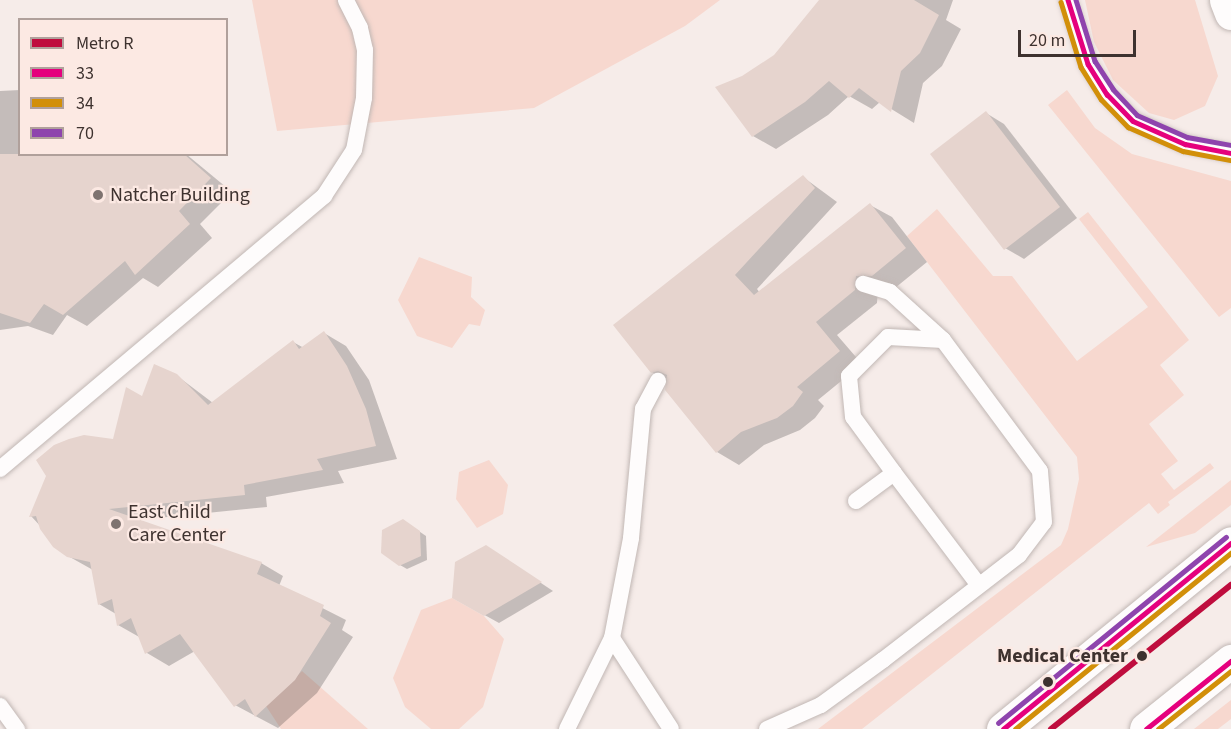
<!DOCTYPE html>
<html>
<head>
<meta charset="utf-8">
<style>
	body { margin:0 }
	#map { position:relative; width:1231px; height:729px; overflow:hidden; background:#f6ece9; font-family:"Source Sans 3",sans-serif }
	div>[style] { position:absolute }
	.green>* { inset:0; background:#f7d8cf }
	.shadow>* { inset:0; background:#0003 }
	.building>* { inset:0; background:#e6d4ce }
	.roads { filter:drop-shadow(0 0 2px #c1b7b4) drop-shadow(0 0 2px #c1b7b4) }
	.service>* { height:16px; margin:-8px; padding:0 8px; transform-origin:8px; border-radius:8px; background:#fefcfc }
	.minor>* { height:33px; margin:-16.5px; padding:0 16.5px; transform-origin:16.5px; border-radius:16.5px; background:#fefcfc }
	.primary>* { height:33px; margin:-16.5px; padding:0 16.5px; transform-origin:16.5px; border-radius:16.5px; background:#fefcfc }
	.bus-1>* { height:4.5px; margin:-2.25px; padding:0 2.25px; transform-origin:2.25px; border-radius:2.25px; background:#e5007d }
	.bus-2>* { height:4.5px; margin:-2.25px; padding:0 2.25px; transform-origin:2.25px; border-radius:2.25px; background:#d28f09 }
	.bus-3>* { height:4.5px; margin:-2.25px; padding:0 2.25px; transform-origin:2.25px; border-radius:2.25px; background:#8e44ad }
	.metro-1>* { height:6px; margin:-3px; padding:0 3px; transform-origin:3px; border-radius:3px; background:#bf0d3e }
	.dots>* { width:16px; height:16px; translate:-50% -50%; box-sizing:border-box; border:3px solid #fce9e3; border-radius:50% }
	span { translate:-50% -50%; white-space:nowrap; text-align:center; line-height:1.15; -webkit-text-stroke:4.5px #fce9e3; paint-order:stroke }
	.poi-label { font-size:20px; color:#3e322f }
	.left { translate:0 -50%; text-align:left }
	.stop-label { font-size:20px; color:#3e322f; font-weight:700 }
	.right { translate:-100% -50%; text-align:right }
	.legend { position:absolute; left:18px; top:18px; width:210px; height:138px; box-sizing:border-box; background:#fce9e3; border:2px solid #b0a09b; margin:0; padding:8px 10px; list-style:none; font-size:18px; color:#3e322f }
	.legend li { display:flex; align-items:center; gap:12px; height:30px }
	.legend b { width:30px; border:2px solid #b0a09b }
	.scale { position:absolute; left:1018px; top:30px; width:118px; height:27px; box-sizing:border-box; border:3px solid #3e322f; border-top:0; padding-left:8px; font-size:18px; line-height:21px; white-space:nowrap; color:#3e322f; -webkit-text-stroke:4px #fce9e3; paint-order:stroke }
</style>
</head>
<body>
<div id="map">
	<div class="green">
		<div style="clip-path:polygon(252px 0,720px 0,685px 26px,534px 108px,277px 131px)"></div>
		<div style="clip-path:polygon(1085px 0,1195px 0,1218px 76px,1205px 106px,1174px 120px,1149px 113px,1113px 80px,1094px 42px)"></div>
		<div style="clip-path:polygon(1067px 90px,1095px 128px,1132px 154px,1231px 181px,1231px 308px,1219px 317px,1048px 105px)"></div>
		<div style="clip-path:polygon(937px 209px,993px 276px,1012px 276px,1077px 361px,1148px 307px,1079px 219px,1088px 212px,1189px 340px,1160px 365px,1184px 395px,1149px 424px,1178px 461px,1161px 474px,1174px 490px,1210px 463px,1214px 468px,1168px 502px,1170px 505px,1158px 514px,1149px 503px,862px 729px,818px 729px,1061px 545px,1068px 529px,1079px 479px,1077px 457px,907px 236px)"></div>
		<div style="clip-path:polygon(419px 257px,472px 277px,471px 297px,485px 310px,480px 326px,469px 324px,452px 348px,417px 336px,398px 300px)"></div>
		<div style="clip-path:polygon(489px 460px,508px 485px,503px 514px,477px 528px,456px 499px,459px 472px)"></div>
		<div style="clip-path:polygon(1231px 480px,1231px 505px,1195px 533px,1146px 547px)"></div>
		<div style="clip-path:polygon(452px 598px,484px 616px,504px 639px,483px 707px,459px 729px,431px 729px,405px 707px,393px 678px,421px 610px)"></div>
		<div style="clip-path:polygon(302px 671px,368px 729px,281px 729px,266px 706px)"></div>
		<div style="clip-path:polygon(1231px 700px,1231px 719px,1218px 729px,1194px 729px)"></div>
	</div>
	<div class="shadow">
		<div style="clip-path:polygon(834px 0,953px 0,946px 20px,961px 29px,942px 66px,923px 83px,914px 123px,880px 102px,872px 109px,849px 96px,828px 115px,776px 149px,753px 136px,743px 77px,775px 56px)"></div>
		<div style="clip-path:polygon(20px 90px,20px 154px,186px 154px,232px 192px,200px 224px,212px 238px,158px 287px,143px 278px,87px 326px,67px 315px,53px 335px,28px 326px,0 330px,0 91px)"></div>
		<div style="clip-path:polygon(986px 113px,1004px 124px,1077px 218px,1024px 259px,1005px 248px)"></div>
		<div style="clip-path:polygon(803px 177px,837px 202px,757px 289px,760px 293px,870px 205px,892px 217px,927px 262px,895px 288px,878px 288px,877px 303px,837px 335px,862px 364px,818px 400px,824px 406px,815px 418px,800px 430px,764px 445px,739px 465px,717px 452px,667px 381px,652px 372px)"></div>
		<div style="clip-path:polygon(324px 333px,346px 346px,369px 380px,397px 459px,338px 471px,344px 483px,266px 497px,267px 507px,138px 520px,261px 563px,283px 576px,279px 586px,346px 620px,342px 630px,353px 637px,317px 693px,278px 728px,235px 705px,195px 651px,169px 666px,147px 653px,141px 638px,118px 625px,116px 614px,99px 604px,93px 570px,68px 556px,31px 516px,114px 440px,143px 398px,176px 375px,213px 403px,293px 342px,304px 348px)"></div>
		<div style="clip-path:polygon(410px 525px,426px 536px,427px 560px,407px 569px,400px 565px)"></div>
		<div style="clip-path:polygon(499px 555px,553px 591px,499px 623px,454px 598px)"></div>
	</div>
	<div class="building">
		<div style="clip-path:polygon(819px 0,914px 0,939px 15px,920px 53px,901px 71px,891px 112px,859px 88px,849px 98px,829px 81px,805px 102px,752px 137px,715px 87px,742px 76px,774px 55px)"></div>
		<div style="clip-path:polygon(986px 111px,1060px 207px,1004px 250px,930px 154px)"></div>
		<div style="clip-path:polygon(0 154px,184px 154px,211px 178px,179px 211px,190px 224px,135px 275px,125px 261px,63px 315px,44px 304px,30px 323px,0 313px)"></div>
		<div style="clip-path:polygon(803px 175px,815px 188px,735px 275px,754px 295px,870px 203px,906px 248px,872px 276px,856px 276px,855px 290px,816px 322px,840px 351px,797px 387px,803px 392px,793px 406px,777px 418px,741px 432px,716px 453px,665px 390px,667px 375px,658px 371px,651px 373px,613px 325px)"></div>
		<div style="clip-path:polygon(324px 331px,347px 366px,366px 409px,376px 446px,317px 459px,323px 470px,244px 485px,245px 495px,109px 509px,262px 562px,257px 574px,324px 605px,320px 616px,331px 623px,295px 680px,255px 717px,245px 699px,234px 707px,180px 634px,145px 654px,131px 618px,117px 626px,112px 599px,98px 605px,90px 562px,67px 557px,53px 547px,40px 529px,36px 516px,29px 517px,46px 476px,36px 460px,54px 445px,69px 439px,84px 435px,113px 439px,126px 387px,142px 396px,154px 364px,177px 374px,208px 405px,293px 340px,299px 349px)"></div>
		<div style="clip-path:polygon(403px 519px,420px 531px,421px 556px,399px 566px,381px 553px,382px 530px)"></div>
		<div style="clip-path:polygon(486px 545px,542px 582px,484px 616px,452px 598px,455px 562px)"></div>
	</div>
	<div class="roads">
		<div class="service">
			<div style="left:1068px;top:0;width:67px;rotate:72.6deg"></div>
			<div style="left:1088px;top:64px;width:36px;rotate:58deg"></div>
			<div style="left:1107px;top:94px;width:37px;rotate:46deg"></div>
			<div style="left:1133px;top:121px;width:57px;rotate:23.9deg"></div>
			<div style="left:1185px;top:144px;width:47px;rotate:11.1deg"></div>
			<div style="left:0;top:469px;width:424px;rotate:-40.1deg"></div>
			<div style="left:324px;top:196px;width:55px;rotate:-56.9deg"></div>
			<div style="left:354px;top:150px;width:53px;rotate:-79.1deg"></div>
			<div style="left:364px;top:98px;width:48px;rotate:-88.8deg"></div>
			<div style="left:365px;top:50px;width:23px;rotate:-103deg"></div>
			<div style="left:360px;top:28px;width:31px;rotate:-117deg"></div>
			<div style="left:894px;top:473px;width:69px;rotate:-126.2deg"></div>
			<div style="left:853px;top:417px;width:41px;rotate:-95.6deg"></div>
			<div style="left:849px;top:376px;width:55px;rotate:-45deg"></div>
			<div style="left:888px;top:337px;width:55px;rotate:3.1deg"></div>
			<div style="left:856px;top:501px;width:47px;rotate:-36.4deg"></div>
			<div style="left:894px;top:473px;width:139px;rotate:52.9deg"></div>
			<div style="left:612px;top:638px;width:108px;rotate:57deg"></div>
			<div style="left:0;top:706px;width:29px;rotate:54deg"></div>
			<div style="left:567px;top:729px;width:102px;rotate:-63.7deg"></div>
			<div style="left:612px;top:638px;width:102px;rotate:-79.2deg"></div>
			<div style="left:631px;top:538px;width:130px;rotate:-84.7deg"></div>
			<div style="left:643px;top:409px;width:32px;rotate:-62deg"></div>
			<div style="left:767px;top:729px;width:59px;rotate:-24deg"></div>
			<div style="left:821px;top:705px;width:77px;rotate:-36deg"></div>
			<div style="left:883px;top:660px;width:172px;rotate:-37.7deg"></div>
			<div style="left:1019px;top:555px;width:41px;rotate:-52.9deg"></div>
			<div style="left:1044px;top:522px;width:51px;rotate:-94.5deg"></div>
			<div style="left:1040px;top:471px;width:163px;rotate:-126.5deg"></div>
			<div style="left:943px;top:340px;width:72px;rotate:-137.8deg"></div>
			<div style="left:890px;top:292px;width:28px;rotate:-163deg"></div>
		</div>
		<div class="minor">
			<div style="left:1226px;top:0;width:14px;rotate:69deg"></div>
		</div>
		<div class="primary">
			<div style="left:1003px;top:729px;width:294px;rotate:-39.2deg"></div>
			<div style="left:1146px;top:729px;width:109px;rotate:-38.7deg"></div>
		</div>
	</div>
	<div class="bus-1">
		<div style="left:1068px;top:0;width:67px;rotate:72.6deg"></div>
		<div style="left:1088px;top:64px;width:36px;rotate:58deg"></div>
		<div style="left:1107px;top:94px;width:37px;rotate:46deg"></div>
		<div style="left:1133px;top:121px;width:57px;rotate:23.9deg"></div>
		<div style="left:1185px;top:144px;width:47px;rotate:11.1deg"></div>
		<div style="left:1003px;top:729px;width:294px;rotate:-39.2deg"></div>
		<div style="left:1146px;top:729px;width:109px;rotate:-38.7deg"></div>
	</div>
	<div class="bus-2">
		<div style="left:1061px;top:2px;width:68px;rotate:72.9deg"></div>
		<div style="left:1081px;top:67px;width:38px;rotate:58deg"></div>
		<div style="left:1101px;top:99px;width:39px;rotate:46deg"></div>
		<div style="left:1128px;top:127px;width:60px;rotate:23.6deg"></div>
		<div style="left:1183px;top:151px;width:48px;rotate:10.8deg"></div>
		<div style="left:1015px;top:729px;width:279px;rotate:-39.2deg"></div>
		<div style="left:1158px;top:729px;width:93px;rotate:-38.5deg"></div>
	</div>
	<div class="bus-3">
		<div style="left:1076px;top:0;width:64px;rotate:72.7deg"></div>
		<div style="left:1095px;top:61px;width:33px;rotate:57deg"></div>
		<div style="left:1113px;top:89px;width:35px;rotate:47deg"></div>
		<div style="left:1137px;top:115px;width:55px;rotate:23.7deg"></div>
		<div style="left:1187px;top:137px;width:45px;rotate:10.3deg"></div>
		<div style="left:998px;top:723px;width:294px;rotate:-39.2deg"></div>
	</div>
	<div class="metro-1">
		<div style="left:1051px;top:729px;width:231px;rotate:-38.7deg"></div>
	</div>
	<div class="dots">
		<div style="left:98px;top:195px;background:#7e7370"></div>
		<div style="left:116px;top:524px;background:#7e7370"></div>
		<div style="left:1142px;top:656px;background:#3e322f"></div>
		<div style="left:1048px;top:682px;background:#3e322f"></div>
	</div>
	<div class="poi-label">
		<span class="left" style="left:110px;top:195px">Natcher Building</span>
		<span class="left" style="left:128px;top:524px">East Child<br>Care Center</span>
	</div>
	<div class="stop-label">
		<span class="right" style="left:1128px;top:656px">Medical Center</span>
	</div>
	<ul class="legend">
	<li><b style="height:8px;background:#bf0d3e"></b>Metro R</li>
	<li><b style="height:8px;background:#e5007d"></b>33</li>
	<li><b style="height:8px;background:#d28f09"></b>34</li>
	<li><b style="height:8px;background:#8e44ad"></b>70</li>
	</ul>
	<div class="scale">20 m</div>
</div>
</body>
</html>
